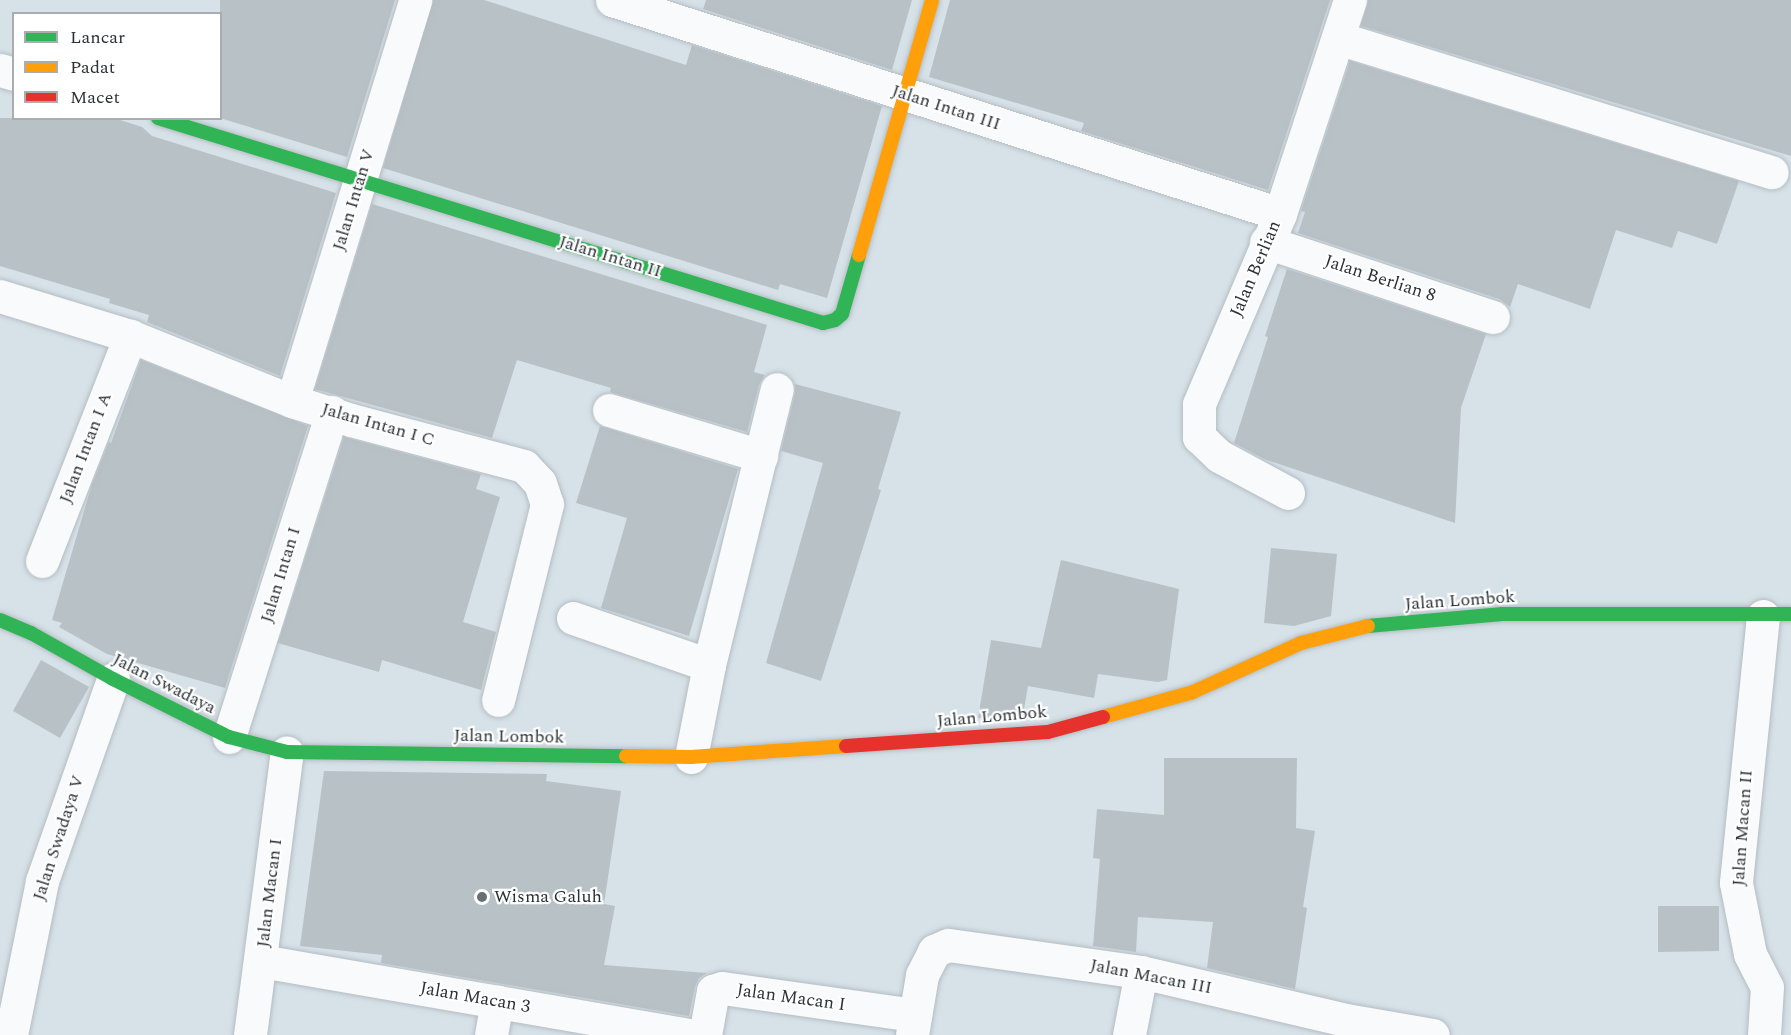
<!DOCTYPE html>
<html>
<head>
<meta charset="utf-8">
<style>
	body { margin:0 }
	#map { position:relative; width:1791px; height:1035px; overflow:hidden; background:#d6e1e8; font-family:Spectral,serif }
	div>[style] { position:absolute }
	.building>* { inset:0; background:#b8c1c6 }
	.roads { filter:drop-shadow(0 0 2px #b4bdc2) drop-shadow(0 0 2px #b4bdc2) }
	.street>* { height:33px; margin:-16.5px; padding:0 16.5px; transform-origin:16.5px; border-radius:16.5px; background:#f9fafc }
	.fast>* { height:14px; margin:-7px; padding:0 7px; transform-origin:7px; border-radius:7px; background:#30b455 }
	.slow>* { height:14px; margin:-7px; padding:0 7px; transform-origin:7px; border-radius:7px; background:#ff9f0a }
	.jam>* { height:14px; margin:-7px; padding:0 7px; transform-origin:7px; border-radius:7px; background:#e5322d }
	.dots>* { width:16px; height:16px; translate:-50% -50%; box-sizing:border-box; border:3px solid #fff; border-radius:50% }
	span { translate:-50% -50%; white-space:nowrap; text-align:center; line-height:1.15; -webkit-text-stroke:4.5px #fff; paint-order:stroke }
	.street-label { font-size:18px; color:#2a3236 }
	.poi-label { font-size:18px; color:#2a3236 }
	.left { translate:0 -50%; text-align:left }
	.legend { position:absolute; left:12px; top:12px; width:210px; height:108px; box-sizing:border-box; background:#fff; border:2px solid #aaadaf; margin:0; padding:8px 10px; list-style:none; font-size:18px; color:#2a3236 }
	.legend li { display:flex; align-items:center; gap:12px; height:30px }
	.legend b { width:30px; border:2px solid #aaadaf }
</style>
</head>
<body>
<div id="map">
	<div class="building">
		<div style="clip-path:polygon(220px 0,395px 0,347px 157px,220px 118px)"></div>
		<div style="clip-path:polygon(433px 0,484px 0,686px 65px,692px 45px,882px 106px,827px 298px,780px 284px,778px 290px,383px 168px)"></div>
		<div style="clip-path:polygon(706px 0,912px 0,892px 70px,703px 9px)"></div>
		<div style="clip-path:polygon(950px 0,1330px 0,1268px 190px,1081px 131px,1084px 123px,929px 77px)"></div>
		<div style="clip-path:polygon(1368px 0,1791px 0,1791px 156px,1361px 26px)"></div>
		<div style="clip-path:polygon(1350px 61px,1739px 181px,1717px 244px,1678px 231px,1672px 248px,1616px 230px,1590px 309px,1518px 284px,1510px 307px,1499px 299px,1298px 233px,1305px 212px,1301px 211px)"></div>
		<div style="clip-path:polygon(0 118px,114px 118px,142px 127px,152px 136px,336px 193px,280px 376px,147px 322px,149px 315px,109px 303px,110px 299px,0 266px)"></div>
		<div style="clip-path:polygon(372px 204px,767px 325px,754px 372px,765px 375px,759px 385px,747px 432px,610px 392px,611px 388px,517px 360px,492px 438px,315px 389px)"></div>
		<div style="clip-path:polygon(1287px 269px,1486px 334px,1461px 408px,1455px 523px,1264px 459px,1234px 443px,1268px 337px,1265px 336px)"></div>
		<div style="clip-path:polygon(141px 360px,308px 426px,225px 688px,107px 654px,59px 627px,62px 623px,52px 620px,92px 484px,109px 442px,111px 443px)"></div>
		<div style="clip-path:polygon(795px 384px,901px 412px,878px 489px,881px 490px,821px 681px,766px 663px,823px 463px,781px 451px,795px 393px)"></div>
		<div style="clip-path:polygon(600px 426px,738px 469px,689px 636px,601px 608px,627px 518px,576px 503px)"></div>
		<div style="clip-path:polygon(344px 437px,481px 474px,476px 489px,500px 497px,463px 622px,496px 632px,481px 690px,382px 660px,379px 672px,278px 643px)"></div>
		<div style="clip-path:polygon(1271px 548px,1337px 554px,1331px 616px,1294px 626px,1264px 623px)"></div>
		<div style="clip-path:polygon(1061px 560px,1179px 589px,1167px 680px,1158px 682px,1098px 674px,1094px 698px,1028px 686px,1023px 715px,978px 718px,991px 640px,1041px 648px)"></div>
		<div style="clip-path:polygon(41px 660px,89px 687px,60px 738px,13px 711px)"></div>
		<div style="clip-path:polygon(1164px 758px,1297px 758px,1296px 828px,1315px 831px,1303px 907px,1307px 908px,1295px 989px,1207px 968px,1213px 922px,1138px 917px,1136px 952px,1093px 946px,1100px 859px,1093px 858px,1097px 809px,1164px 815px)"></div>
		<div style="clip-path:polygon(324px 771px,547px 774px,546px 781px,621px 791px,604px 904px,615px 906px,604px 965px,707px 973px,699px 978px,695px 987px,689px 1016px,381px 963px,382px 955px,300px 946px)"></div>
		<div style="clip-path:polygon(1658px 906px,1719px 906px,1719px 951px,1658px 952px)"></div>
	</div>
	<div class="roads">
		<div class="street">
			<div style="left:612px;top:0;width:701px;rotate:17.76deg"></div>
			<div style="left:1338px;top:38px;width:454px;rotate:17.2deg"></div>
			<div style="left:0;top:70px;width:15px;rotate:16deg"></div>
			<div style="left:1266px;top:242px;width:239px;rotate:18.3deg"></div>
			<div style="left:0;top:296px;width:136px;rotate:17.1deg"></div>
			<div style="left:130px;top:336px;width:175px;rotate:21.9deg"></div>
			<div style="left:292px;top:401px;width:62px;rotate:17.9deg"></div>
			<div style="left:351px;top:420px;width:179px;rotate:14.9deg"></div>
			<div style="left:524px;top:466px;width:23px;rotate:47deg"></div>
			<div style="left:540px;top:483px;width:22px;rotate:72deg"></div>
			<div style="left:547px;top:504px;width:202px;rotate:104deg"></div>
			<div style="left:292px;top:401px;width:419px;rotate:-72.9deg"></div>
			<div style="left:609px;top:410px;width:159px;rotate:16.8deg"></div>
			<div style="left:1288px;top:493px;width:78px;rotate:-151.8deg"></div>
			<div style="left:1219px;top:456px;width:28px;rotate:-136deg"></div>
			<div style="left:1199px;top:437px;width:33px;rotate:-90deg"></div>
			<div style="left:1199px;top:404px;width:207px;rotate:-66.9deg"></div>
			<div style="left:1280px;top:214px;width:225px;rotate:-71.9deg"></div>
			<div style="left:42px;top:561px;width:242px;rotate:-68.6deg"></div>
			<div style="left:1763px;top:616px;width:268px;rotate:95.8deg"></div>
			<div style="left:1736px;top:883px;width:72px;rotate:78.8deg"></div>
			<div style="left:1750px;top:954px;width:37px;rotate:63deg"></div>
			<div style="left:1767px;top:987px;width:48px;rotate:93.6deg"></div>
			<div style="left:573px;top:618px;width:144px;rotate:19.1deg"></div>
			<div style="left:229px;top:737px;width:341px;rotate:-72.4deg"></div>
			<div style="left:691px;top:757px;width:94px;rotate:-78.9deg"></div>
			<div style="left:709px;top:665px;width:284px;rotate:-76.2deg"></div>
			<div style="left:261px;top:961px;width:433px;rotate:9.8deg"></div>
			<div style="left:11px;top:1035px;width:157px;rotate:-78.6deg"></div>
			<div style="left:42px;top:881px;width:214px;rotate:-70.6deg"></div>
			<div style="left:250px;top:1035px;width:285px;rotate:-82.6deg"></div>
			<div style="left:491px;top:1035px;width:34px;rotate:-80deg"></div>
			<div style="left:705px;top:1035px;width:45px;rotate:-79.7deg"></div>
			<div style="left:713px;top:991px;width:9px;rotate:-18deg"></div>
			<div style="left:722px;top:988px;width:195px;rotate:8deg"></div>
			<div style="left:912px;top:1035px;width:61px;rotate:-80.5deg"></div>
			<div style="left:922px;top:975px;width:27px;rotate:-63deg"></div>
			<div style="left:934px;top:951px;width:15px;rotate:-23deg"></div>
			<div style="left:948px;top:945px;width:195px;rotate:8deg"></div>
			<div style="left:1141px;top:972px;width:211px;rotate:13.2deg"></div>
			<div style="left:1346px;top:1020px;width:88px;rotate:9.8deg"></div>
			<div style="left:1129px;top:1035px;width:64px;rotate:-79.2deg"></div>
		</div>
		<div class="fast">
			<div style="left:158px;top:118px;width:696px;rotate:17.13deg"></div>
			<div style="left:823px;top:323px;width:12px;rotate:-14deg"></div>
			<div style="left:835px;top:320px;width:9px;rotate:-41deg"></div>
			<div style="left:842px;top:314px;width:61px;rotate:-73.9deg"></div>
			<div style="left:0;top:620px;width:34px;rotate:23deg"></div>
			<div style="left:31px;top:633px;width:94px;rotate:29.3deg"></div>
			<div style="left:113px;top:679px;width:130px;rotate:26.6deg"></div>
			<div style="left:229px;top:737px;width:60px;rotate:14.5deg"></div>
			<div style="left:287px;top:752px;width:339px;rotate:0.7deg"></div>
			<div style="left:1368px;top:626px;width:135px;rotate:-5.1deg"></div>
			<div style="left:1502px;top:614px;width:289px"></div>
		</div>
		<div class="slow">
			<div style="left:859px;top:255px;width:265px;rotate:-74deg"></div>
			<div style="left:1103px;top:717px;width:93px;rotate:-15.5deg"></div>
			<div style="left:1193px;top:692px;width:119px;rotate:-24.4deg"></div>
			<div style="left:1301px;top:643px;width:69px;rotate:-14.2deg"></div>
			<div style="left:626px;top:756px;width:65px;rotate:0.9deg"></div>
			<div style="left:691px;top:757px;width:155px;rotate:-4.1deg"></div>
		</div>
		<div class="jam">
			<div style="left:846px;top:746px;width:202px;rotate:-4deg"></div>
			<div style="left:1048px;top:732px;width:57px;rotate:-15.3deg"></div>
		</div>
	</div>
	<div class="dots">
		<div style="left:482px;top:897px;background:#666f74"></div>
	</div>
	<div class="street-label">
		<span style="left:946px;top:108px;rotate:18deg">Jalan Intan III</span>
		<span style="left:354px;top:200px;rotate:-73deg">Jalan Intan V</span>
		<span style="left:610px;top:257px;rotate:17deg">Jalan Intan II</span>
		<span style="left:1256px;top:269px;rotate:-67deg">Jalan Berlian</span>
		<span style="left:1380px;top:279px;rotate:18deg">Jalan Berlian 8</span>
		<span style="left:378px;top:425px;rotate:16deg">Jalan Intan I C</span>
		<span style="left:86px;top:448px;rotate:-69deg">Jalan Intan I A</span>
		<span style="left:281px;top:575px;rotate:-73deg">Jalan Intan I</span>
		<span style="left:1460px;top:601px;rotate:-4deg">Jalan Lombok</span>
		<span style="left:164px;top:684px;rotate:27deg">Jalan Swadaya</span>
		<span style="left:992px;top:717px;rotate:-5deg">Jalan Lombok</span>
		<span style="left:509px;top:737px;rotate:1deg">Jalan Lombok</span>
		<span style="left:1743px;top:828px;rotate:-86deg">Jalan Macan II</span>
		<span style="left:59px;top:838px;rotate:-72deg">Jalan Swadaya V</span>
		<span style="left:270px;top:893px;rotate:-83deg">Jalan Macan I</span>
		<span style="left:1151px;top:977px;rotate:11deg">Jalan Macan III</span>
		<span style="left:475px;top:998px;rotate:10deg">Jalan Macan 3</span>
		<span style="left:791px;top:998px;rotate:8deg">Jalan Macan I</span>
	</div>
	<div class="poi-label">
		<span class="left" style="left:494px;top:897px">Wisma Galuh</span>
	</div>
	<ul class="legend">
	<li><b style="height:8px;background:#30b455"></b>Lancar</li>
	<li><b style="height:8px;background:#ff9f0a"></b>Padat</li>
	<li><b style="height:8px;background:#e5322d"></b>Macet</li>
	</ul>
</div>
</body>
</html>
